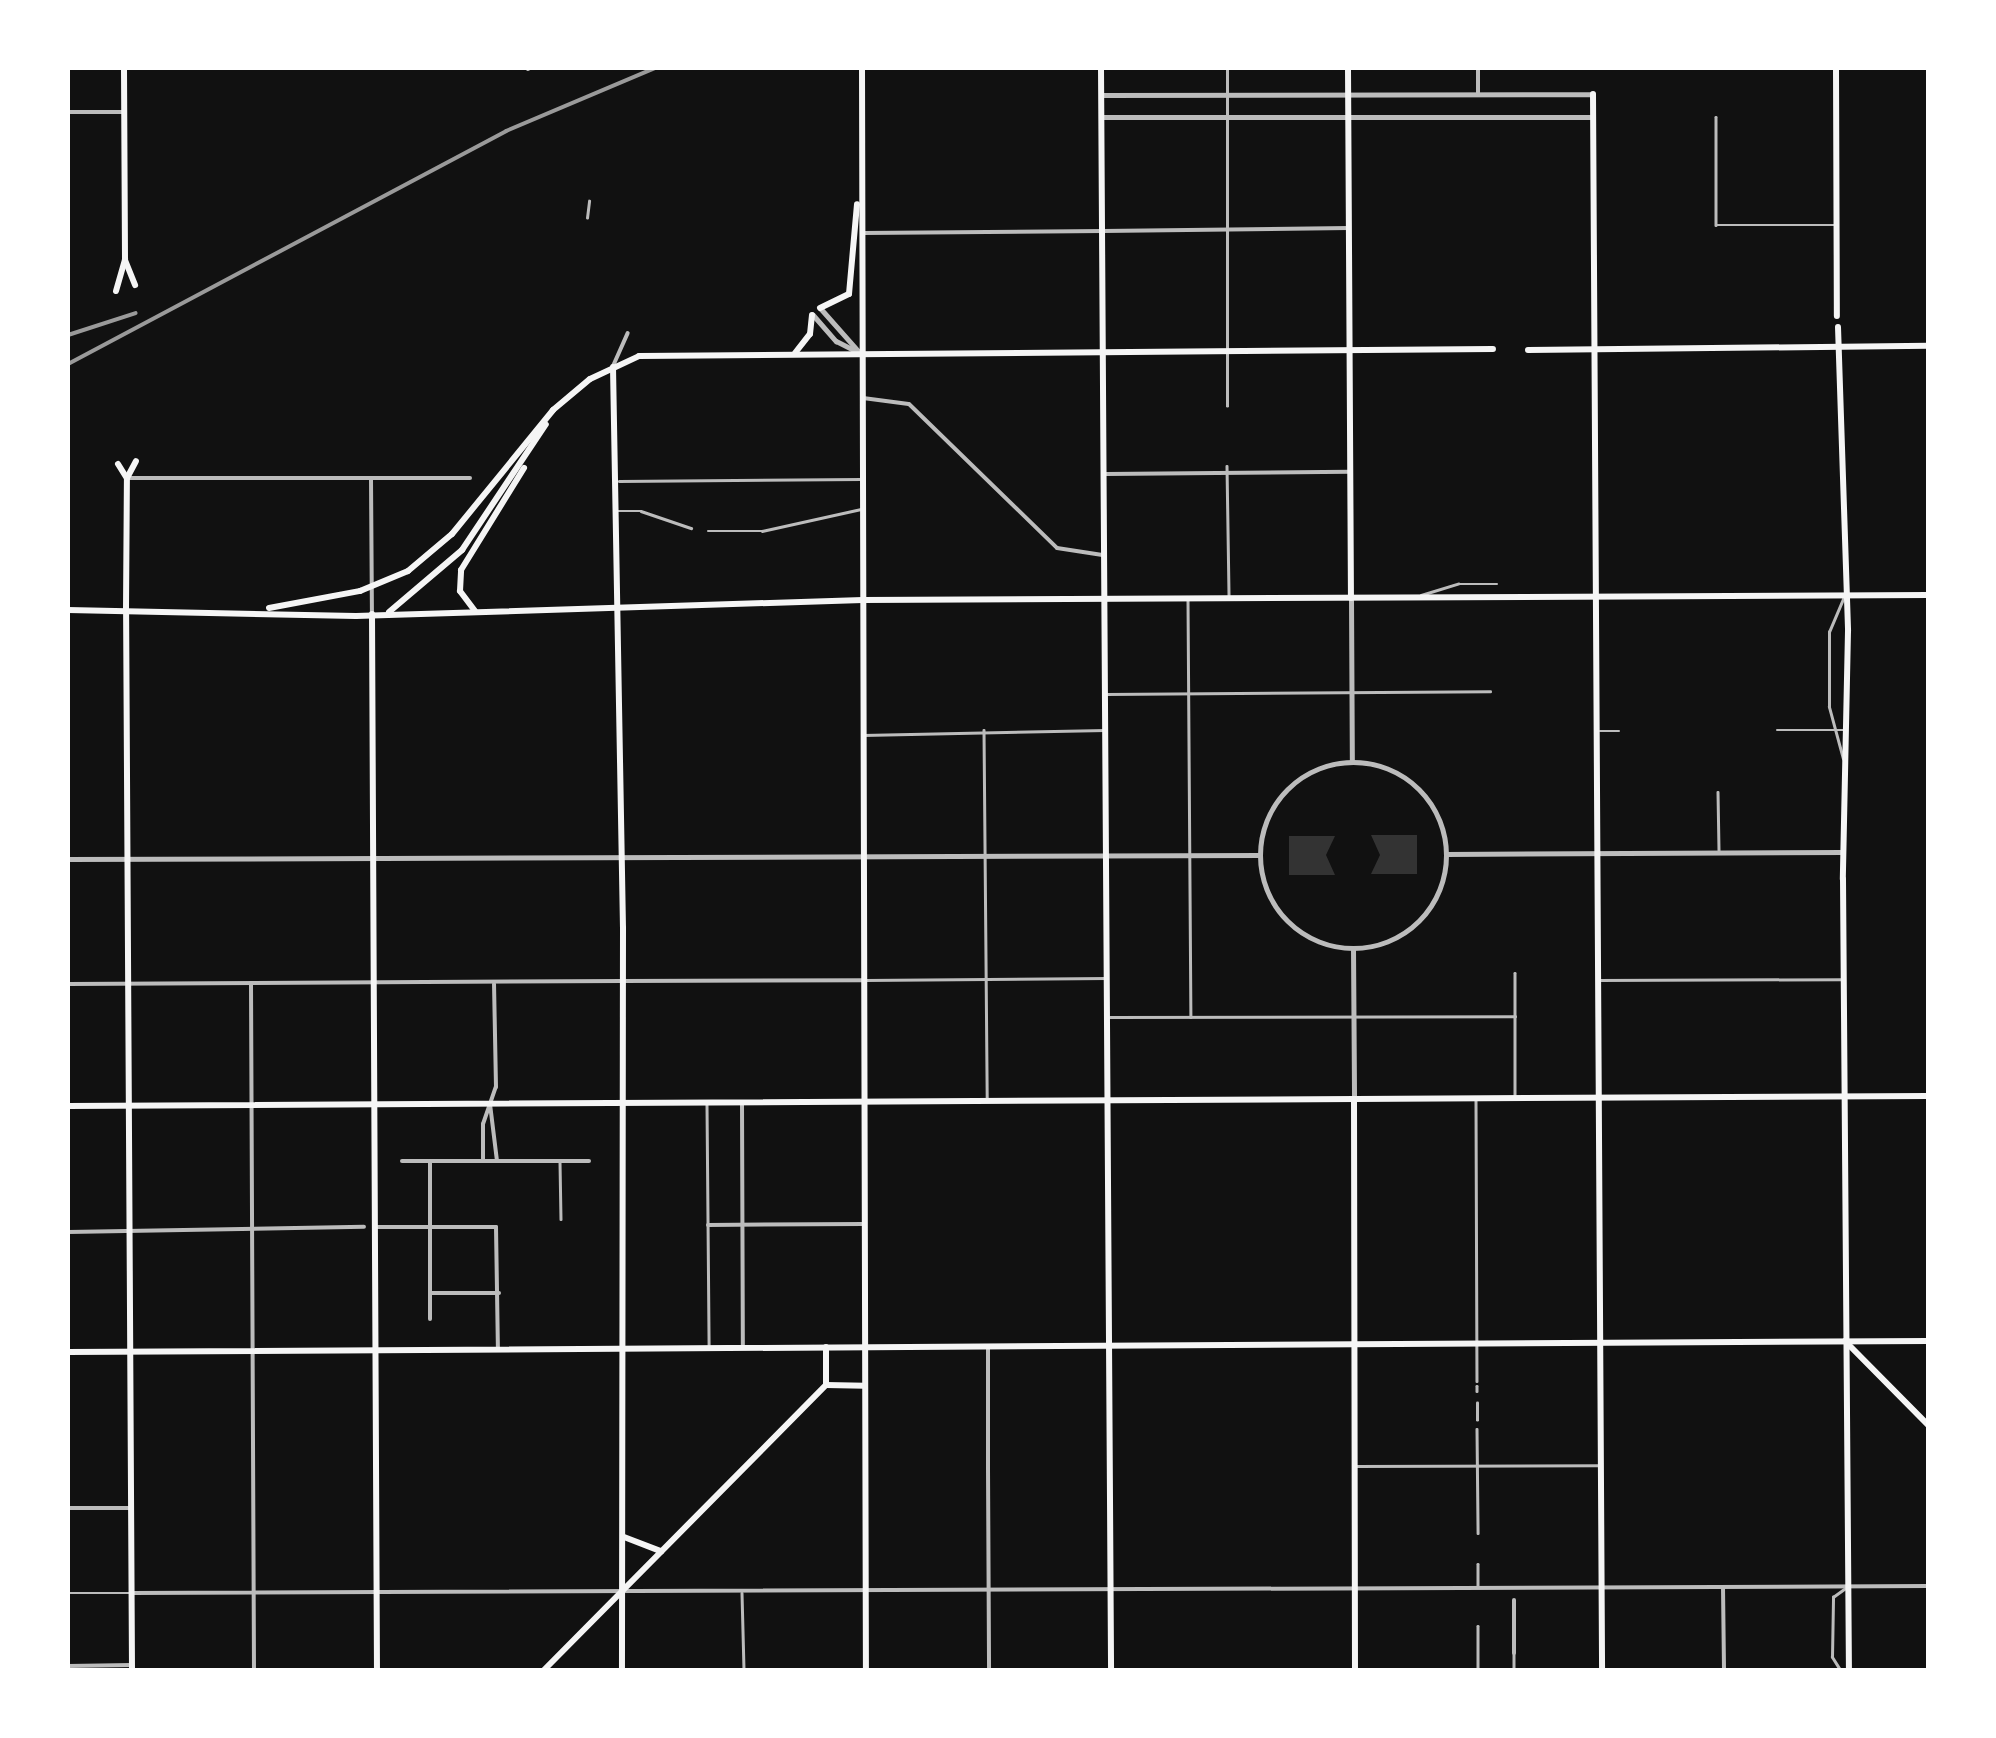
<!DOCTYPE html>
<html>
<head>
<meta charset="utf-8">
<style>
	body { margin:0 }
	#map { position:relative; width:1996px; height:1738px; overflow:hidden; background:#111; font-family:Roboto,sans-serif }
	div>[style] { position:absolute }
	.water>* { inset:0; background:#333 }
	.service>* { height:2.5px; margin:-1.25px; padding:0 1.25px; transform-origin:1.25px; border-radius:1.25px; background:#bcbcbc }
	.pedestrian>* { height:4px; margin:-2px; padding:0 2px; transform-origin:2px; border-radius:2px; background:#bcbcbc }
	.minor>* { height:4px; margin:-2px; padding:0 2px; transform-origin:2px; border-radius:2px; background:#bcbcbc }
	.tertiary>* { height:5px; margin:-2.5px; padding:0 2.5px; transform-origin:2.5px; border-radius:2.5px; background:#bcbcbc }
	.tertiary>.ring { margin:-2.5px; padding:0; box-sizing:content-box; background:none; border:5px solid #bcbcbc; border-radius:50% }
	.secondary>* { height:6px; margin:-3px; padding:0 3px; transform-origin:3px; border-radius:3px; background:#f5f5f5 }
	.primary>* { height:6px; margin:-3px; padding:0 3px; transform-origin:3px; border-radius:3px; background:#f5f5f5 }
	.rail>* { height:4px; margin:-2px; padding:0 2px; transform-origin:2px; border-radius:2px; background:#9a9a9a }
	span { translate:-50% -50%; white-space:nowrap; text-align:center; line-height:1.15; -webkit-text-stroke:9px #fff; paint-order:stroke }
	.frame { position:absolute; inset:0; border:70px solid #fff; pointer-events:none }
</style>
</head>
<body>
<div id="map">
	<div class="water">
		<div style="clip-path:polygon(1371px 835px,1417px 835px,1417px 874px,1371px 874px,1380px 855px)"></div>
		<div style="clip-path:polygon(1289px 836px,1335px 836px,1326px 855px,1335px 875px,1289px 875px)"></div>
	</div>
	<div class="service">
		<div style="left:1716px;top:117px;width:108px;rotate:90deg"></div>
		<div style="left:1716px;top:225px;width:120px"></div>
		<div style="left:587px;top:218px;width:17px;rotate:-83deg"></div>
		<div style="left:1227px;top:406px;width:338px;rotate:-90deg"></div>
		<div style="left:1227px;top:466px;width:131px;rotate:89.1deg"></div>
		<div style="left:619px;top:481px;width:242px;rotate:-0.5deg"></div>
		<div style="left:618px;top:511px;width:23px"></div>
		<div style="left:641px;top:511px;width:53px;rotate:18.8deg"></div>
		<div style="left:708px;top:531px;width:54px"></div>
		<div style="left:762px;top:531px;width:101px;rotate:-12.5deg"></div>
		<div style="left:1421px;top:595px;width:39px;rotate:-17deg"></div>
		<div style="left:1458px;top:584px;width:39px"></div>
		<div style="left:1188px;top:600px;width:417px;rotate:89.6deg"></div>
		<div style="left:1106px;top:694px;width:384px;rotate:-0.4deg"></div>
		<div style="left:984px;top:730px;width:369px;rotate:89.5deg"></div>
		<div style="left:1777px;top:730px;width:67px"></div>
		<div style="left:1600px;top:731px;width:19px"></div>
		<div style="left:863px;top:735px;width:242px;rotate:-1.2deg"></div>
		<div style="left:1843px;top:759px;width:54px;rotate:-105.1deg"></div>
		<div style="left:1829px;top:707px;width:75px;rotate:-90deg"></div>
		<div style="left:1829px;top:632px;width:38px;rotate:-67deg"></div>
		<div style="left:1718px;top:792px;width:58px;rotate:89deg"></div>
		<div style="left:1515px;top:973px;width:124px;rotate:90deg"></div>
		<div style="left:865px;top:980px;width:242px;rotate:-0.5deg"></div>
		<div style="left:1599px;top:980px;width:242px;rotate:-0.2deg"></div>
		<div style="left:1110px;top:1017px;width:405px;rotate:-0.1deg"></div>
		<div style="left:1476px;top:1100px;width:281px;rotate:89.8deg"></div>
		<div style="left:707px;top:1105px;width:242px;rotate:89.5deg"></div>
		<div style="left:560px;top:1162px;width:57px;rotate:89deg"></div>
		<div style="left:1477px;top:1386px;width:5px;rotate:90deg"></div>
		<div style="left:1477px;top:1420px;width:17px;rotate:-90deg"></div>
		<div style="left:1477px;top:1429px;width:104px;rotate:89.4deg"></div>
		<div style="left:1356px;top:1466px;width:242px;rotate:-0.2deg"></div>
		<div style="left:1478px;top:1564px;width:23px;rotate:90deg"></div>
		<div style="left:68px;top:1593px;width:63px"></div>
		<div style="left:742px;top:1593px;width:77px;rotate:88.5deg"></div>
		<div style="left:1478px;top:1626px;width:44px;rotate:90deg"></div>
		<div style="left:1514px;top:1653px;width:17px;rotate:90deg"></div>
		<div style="left:1840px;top:1670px;width:15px;rotate:-122deg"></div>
		<div style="left:1832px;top:1657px;width:60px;rotate:-89deg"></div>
		<div style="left:1833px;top:1597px;width:17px;rotate:-36deg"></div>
	</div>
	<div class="pedestrian">
		<div style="left:863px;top:233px;width:240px;rotate:-0.5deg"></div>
		<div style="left:623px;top:981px;width:240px;rotate:-0.2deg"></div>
		<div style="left:988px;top:1346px;width:122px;rotate:90deg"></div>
		<div style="left:1514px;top:1600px;width:53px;rotate:90deg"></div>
	</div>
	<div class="minor">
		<div style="left:1478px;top:68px;width:26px;rotate:90deg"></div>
		<div style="left:528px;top:69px;width:2px;rotate:-27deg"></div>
		<div style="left:68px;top:112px;width:57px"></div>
		<div style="left:1103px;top:231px;width:246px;rotate:-0.7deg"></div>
		<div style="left:613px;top:366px;width:36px;rotate:-66deg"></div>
		<div style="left:863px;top:398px;width:46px;rotate:7.4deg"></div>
		<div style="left:909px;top:404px;width:206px;rotate:44.2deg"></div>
		<div style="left:1057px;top:548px;width:46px;rotate:8.8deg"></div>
		<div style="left:1106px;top:474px;width:244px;rotate:-0.5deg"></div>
		<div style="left:130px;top:478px;width:340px"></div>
		<div style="left:371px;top:479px;width:135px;rotate:89.6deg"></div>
		<div style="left:251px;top:983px;width:687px;rotate:89.75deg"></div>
		<div style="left:68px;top:984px;width:555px;rotate:-0.31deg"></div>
		<div style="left:742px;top:1102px;width:246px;rotate:89.8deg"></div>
		<div style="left:490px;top:1104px;width:57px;rotate:83deg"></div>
		<div style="left:402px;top:1161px;width:187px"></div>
		<div style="left:483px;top:1161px;width:37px;rotate:-90deg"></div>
		<div style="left:483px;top:1124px;width:39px;rotate:-71deg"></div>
		<div style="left:496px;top:1087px;width:103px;rotate:-91.1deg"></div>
		<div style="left:708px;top:1225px;width:156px;rotate:-0.4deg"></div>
		<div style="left:375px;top:1227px;width:121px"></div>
		<div style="left:496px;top:1227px;width:122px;rotate:89.1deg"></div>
		<div style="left:68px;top:1232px;width:296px;rotate:-1deg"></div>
		<div style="left:430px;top:1293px;width:69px"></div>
		<div style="left:430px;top:1319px;width:158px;rotate:-90deg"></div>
		<div style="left:988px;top:1468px;width:202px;rotate:89.7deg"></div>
		<div style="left:68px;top:1508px;width:63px"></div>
		<div style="left:1723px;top:1587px;width:83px;rotate:89.3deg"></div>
		<div style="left:132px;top:1593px;width:1796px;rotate:-0.22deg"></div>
		<div style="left:68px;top:1666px;width:64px;rotate:-0.9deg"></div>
	</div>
	<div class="tertiary">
		<div style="left:1102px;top:95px;width:491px;rotate:-0.1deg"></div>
		<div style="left:1102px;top:117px;width:491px"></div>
		<div style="left:820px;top:308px;width:57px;rotate:48.5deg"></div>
		<div style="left:813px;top:315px;width:35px;rotate:49deg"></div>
		<div style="left:836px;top:341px;width:27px;rotate:27deg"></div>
		<div style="left:1351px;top:598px;width:164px;rotate:89.7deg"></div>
		<div class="ring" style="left:1260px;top:762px;width:181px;height:181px"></div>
		<div style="left:1446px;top:854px;width:397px;rotate:-0.3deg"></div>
		<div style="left:68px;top:859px;width:1192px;rotate:-0.19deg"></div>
		<div style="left:1353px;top:948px;width:151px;rotate:89.6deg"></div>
	</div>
	<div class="secondary">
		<div style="left:1348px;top:68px;width:530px;rotate:89.68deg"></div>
		<div style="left:1836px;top:68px;width:248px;rotate:89.8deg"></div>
		<div style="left:1593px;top:94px;width:1576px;rotate:89.67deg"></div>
		<div style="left:125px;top:260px;width:27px;rotate:68deg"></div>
		<div style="left:116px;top:291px;width:33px;rotate:-74deg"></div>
		<div style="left:125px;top:259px;width:191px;rotate:-90.3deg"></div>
		<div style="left:1838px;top:327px;width:304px;rotate:88.1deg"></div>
		<div style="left:1848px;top:631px;width:248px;rotate:91.2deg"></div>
		<div style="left:1843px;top:879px;width:791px;rotate:89.57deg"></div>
		<div style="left:613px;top:367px;width:561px;rotate:88.98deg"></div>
		<div style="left:623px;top:928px;width:742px;rotate:90.08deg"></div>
		<div style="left:118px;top:464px;width:15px;rotate:58deg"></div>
		<div style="left:372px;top:614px;width:1056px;rotate:89.73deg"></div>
		<div style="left:1354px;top:1099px;width:571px;rotate:89.9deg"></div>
		<div style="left:68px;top:1106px;width:1860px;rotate:-0.31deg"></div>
		<div style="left:1845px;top:1341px;width:118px;rotate:45.3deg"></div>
		<div style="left:68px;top:1352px;width:1860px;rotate:-0.34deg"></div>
		<div style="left:826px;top:1385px;width:39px;rotate:1deg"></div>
		<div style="left:624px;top:1537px;width:40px;rotate:21deg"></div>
		<div style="left:132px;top:1670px;width:1061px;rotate:-90.32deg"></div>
		<div style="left:126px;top:609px;width:131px;rotate:-89.6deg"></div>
		<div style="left:127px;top:478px;width:19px;rotate:-62deg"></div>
		<div style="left:544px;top:1670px;width:401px;rotate:-45.3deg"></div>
		<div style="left:826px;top:1385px;width:38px;rotate:-90deg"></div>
	</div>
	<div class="primary">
		<div style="left:862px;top:68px;width:1602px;rotate:89.86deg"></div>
		<div style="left:1101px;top:68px;width:1602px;rotate:89.64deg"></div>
		<div style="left:820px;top:308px;width:32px;rotate:-26deg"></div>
		<div style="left:849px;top:294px;width:90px;rotate:-84.9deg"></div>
		<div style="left:1528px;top:350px;width:400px;rotate:-0.6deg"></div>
		<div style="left:795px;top:353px;width:24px;rotate:-52deg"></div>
		<div style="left:810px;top:334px;width:19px;rotate:-84deg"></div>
		<div style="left:269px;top:608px;width:93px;rotate:-10.6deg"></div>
		<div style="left:360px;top:591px;width:52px;rotate:-22.6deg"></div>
		<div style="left:408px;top:571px;width:57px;rotate:-40.1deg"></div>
		<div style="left:452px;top:534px;width:160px;rotate:-50.8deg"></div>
		<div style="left:553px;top:410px;width:48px;rotate:-40deg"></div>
		<div style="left:590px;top:379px;width:54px;rotate:-25.1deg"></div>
		<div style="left:639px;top:356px;width:854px;rotate:-0.47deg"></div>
		<div style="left:68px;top:610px;width:288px;rotate:1.2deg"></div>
		<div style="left:356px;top:616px;width:507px;rotate:-1.81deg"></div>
		<div style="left:863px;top:600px;width:1065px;rotate:-0.27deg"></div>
		<div style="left:475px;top:611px;width:25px;rotate:-127deg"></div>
		<div style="left:460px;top:591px;width:21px;rotate:-87deg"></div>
		<div style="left:461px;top:570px;width:120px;rotate:-58.3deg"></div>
		<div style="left:389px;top:612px;width:96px;rotate:-40.3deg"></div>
		<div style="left:462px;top:550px;width:151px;rotate:-56.3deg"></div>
	</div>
	<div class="rail">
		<div style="left:68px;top:335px;width:71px;rotate:-17.9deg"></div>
		<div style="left:68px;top:364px;width:496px;rotate:-28deg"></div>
		<div style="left:506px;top:131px;width:162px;rotate:-22.9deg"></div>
	</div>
	<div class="frame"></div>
</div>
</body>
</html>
